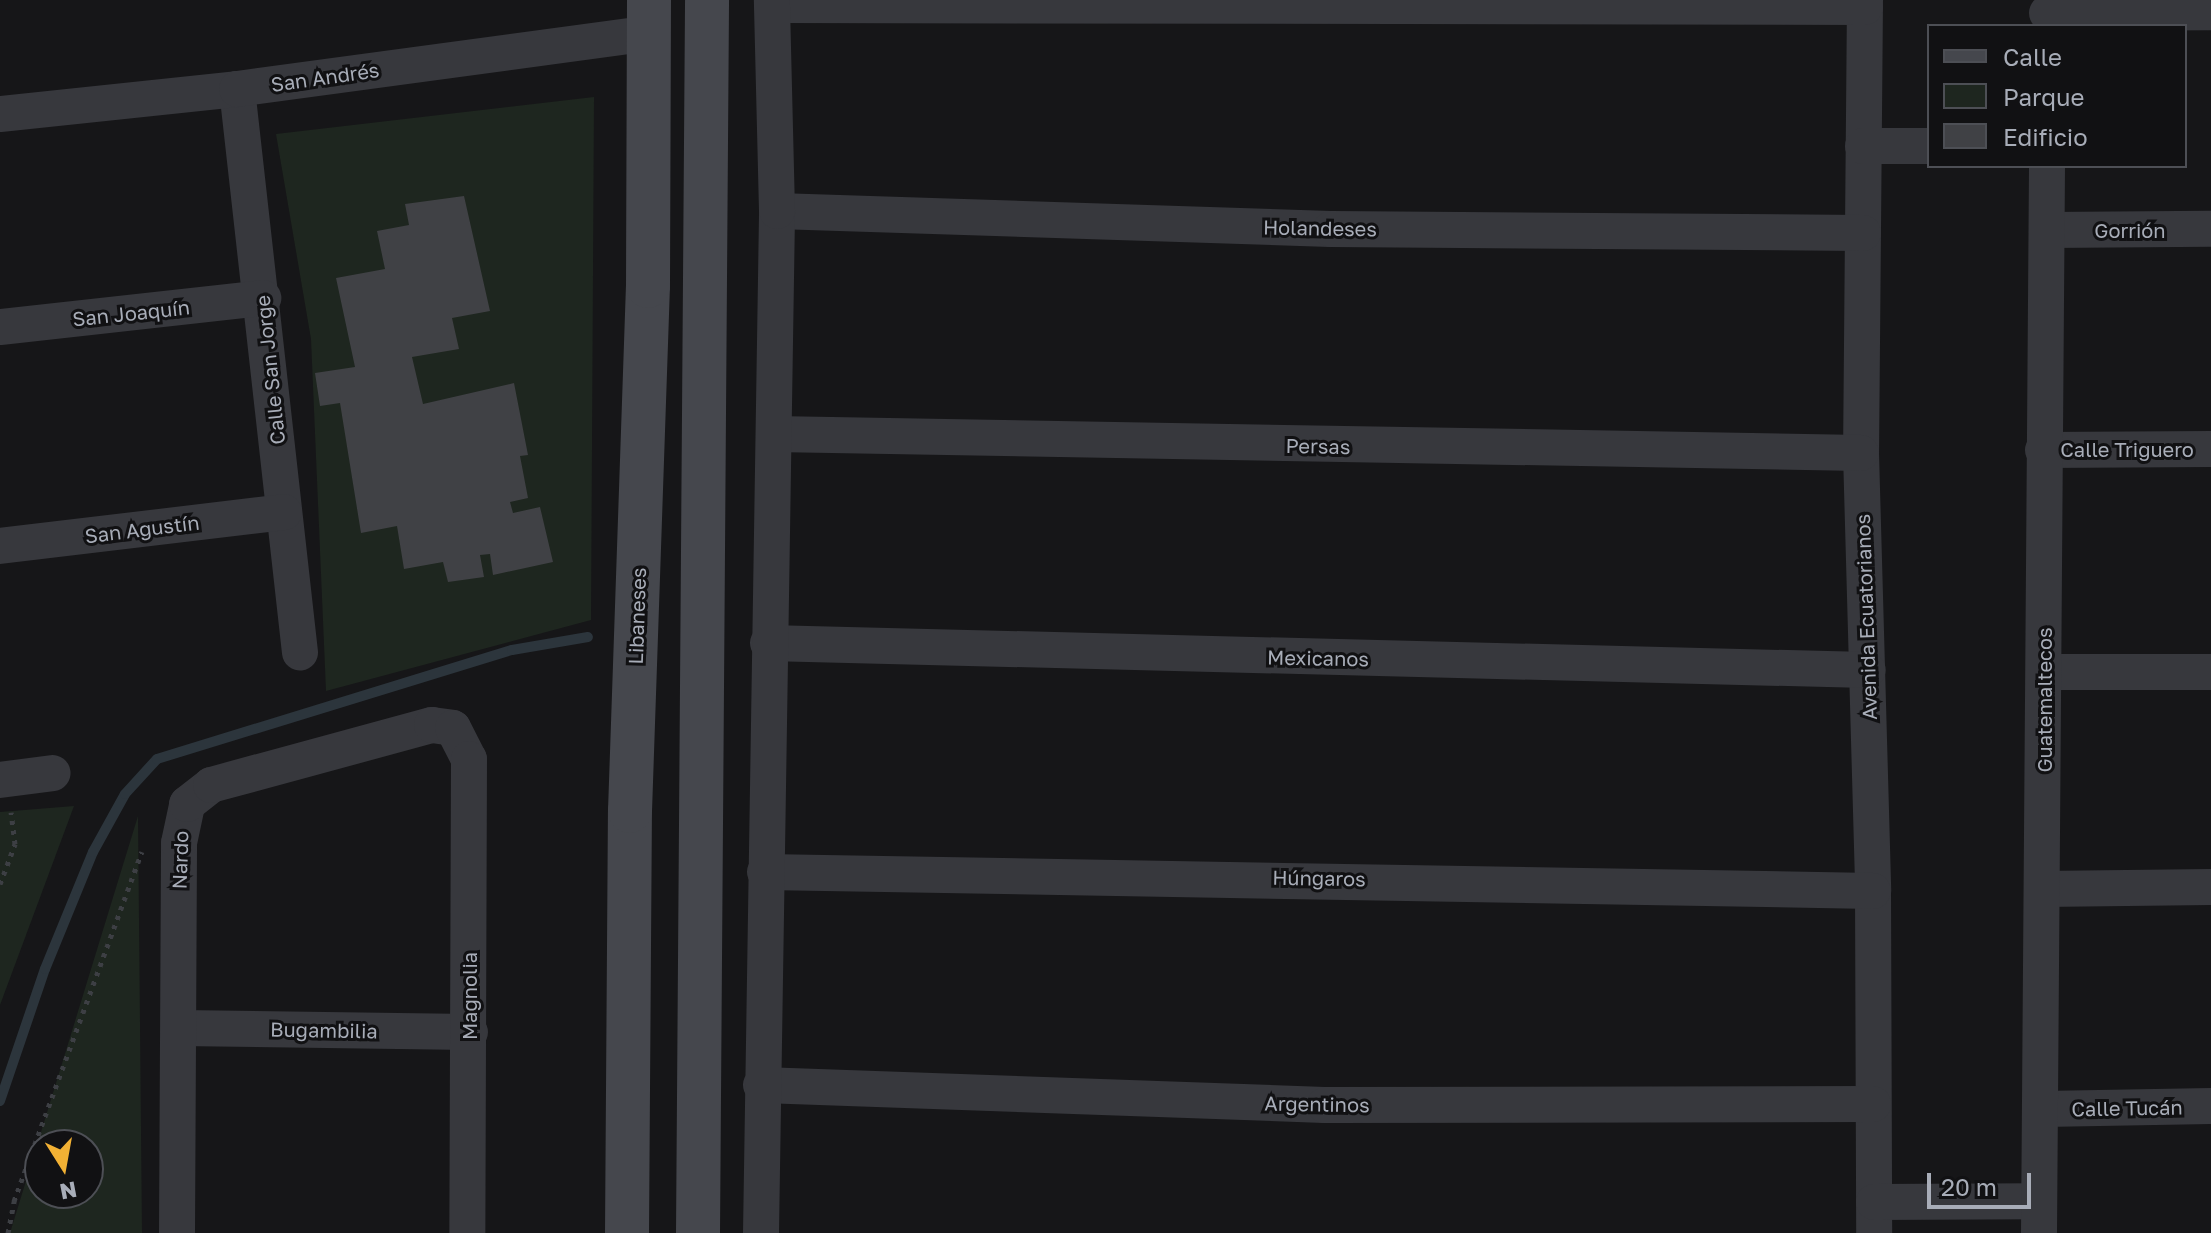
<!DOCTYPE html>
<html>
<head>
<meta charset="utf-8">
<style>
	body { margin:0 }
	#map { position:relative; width:2211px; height:1233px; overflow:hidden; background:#161618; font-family:"Golos Text",sans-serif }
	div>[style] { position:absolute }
	.green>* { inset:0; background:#1e261f }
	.stream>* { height:10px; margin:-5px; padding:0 5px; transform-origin:5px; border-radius:5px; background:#2c353c }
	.building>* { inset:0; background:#404145 }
	.path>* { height:5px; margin-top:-2.5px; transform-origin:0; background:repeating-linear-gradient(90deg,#3d3f44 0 4px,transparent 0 10px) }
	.minor>* { height:36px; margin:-18px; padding:0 18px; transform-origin:18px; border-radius:18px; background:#37383d }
	.secondary>* { height:44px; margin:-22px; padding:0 22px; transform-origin:22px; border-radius:22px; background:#45474d }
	span { translate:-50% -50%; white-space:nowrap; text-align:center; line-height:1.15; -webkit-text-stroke:6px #111113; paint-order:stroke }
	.street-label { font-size:20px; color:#a8adb8 }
	.legend { position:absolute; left:1927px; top:24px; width:260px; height:144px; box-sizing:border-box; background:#111113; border:2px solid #4d4f55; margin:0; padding:10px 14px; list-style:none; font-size:24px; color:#a8adb8 }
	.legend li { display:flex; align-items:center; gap:16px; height:40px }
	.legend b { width:40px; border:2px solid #4d4f55 }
	.north { position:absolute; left:24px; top:1129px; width:80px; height:80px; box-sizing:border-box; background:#111113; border:2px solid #4d4f55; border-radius:50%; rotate:169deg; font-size:22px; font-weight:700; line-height:32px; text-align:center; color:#a8adb8 }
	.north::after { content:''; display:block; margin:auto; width:28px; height:36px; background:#f2b134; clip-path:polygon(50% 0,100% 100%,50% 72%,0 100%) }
	.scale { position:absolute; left:1927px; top:1173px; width:104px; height:36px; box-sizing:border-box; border:4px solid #a8adb8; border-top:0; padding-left:10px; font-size:24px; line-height:28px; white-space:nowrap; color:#a8adb8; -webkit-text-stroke:6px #111113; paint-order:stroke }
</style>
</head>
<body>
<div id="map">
	<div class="green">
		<div style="clip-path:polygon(594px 97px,591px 620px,326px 691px,311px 339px,276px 134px)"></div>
		<div style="clip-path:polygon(74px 806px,0 1005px,0 812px)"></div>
		<div style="clip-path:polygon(evenodd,138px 816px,142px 1233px,10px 1233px,138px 816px,88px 1145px,88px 1193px,40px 1193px,40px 1145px,88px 1145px)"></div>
	</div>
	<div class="stream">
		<div style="left:0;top:1101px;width:139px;rotate:-71.2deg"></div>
		<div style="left:45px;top:969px;width:126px;rotate:-67.7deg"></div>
		<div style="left:93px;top:852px;width:66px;rotate:-61.1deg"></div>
		<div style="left:125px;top:794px;width:47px;rotate:-47.6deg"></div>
		<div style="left:157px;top:759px;width:371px;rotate:-17.1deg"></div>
		<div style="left:512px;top:650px;width:77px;rotate:-9.7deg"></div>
	</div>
	<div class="building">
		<div style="clip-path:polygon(464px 196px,490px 311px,452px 318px,459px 349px,412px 357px,423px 404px,514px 383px,528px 455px,520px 456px,528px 498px,510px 502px,513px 513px,540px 507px,553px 562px,493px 575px,490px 554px,480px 555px,484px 577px,448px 582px,443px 562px,404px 569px,397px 526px,361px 533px,340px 403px,320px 406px,315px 373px,355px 367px,336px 278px,385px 269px,377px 231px,409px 225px,405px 204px)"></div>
	</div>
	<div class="path">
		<div style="left:0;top:884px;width:43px;rotate:-69.4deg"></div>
		<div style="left:15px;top:844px;width:32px;rotate:-97deg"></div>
		<div style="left:8px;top:1233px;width:33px;rotate:-79deg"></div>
		<div style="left:14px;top:1201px;width:372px;rotate:-69.9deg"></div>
	</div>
	<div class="minor">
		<div style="left:1865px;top:0;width:453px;rotate:90.5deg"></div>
		<div style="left:1861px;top:453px;width:438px;rotate:88.4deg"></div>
		<div style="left:1873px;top:891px;width:342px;rotate:89.8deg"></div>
		<div style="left:772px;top:5px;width:1093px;rotate:0.1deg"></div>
		<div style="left:2047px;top:13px;width:164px;rotate:-0.3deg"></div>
		<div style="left:237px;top:89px;width:567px;rotate:83.62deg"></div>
		<div style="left:0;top:114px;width:238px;rotate:-6deg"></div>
		<div style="left:237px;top:89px;width:416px;rotate:-7.7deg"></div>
		<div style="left:1863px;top:146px;width:66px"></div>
		<div style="left:777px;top:211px;width:554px;rotate:1.86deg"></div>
		<div style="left:1331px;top:229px;width:532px;rotate:0.43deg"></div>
		<div style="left:2048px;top:230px;width:163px;rotate:-0.4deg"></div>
		<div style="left:0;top:327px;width:265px;rotate:-6.3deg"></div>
		<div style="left:774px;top:434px;width:1087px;rotate:1deg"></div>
		<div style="left:2043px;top:450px;width:168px;rotate:-0.3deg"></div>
		<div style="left:0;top:546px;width:286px;rotate:-6.8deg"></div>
		<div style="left:768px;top:643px;width:1100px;rotate:1.41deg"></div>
		<div style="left:2045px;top:672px;width:166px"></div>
		<div style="left:0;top:780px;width:53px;rotate:-7.5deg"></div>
		<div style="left:765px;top:872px;width:1108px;rotate:0.98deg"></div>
		<div style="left:2042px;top:889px;width:169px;rotate:-0.7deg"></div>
		<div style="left:179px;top:1028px;width:291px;rotate:0.8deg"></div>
		<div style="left:761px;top:1085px;width:564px;rotate:2.03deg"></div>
		<div style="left:1325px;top:1105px;width:548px;rotate:-0.1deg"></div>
		<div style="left:2043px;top:1109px;width:168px;rotate:-1deg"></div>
		<div style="left:1874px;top:1202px;width:165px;rotate:-0.3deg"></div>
		<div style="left:177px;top:1233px;width:390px;rotate:-89.7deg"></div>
		<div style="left:179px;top:843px;width:40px;rotate:-78deg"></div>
		<div style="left:187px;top:804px;width:31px;rotate:-38deg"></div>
		<div style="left:211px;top:785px;width:229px;rotate:-15.2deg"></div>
		<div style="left:432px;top:725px;width:21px;rotate:8deg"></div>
		<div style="left:453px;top:728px;width:35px;rotate:63deg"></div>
		<div style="left:469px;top:759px;width:474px;rotate:90.2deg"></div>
		<div style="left:761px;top:1233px;width:1022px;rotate:-89.1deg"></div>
		<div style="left:777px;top:211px;width:211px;rotate:-91.4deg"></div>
		<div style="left:2039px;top:1233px;width:1067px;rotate:-89.57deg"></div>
	</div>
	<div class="secondary">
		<div style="left:627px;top:1233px;width:422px;rotate:-89.6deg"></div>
		<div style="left:630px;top:811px;width:525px;rotate:-88.04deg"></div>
		<div style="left:648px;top:286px;width:286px;rotate:-89.8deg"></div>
		<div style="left:698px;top:1233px;width:1233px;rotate:-89.58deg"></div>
	</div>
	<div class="street-label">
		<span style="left:325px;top:77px;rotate:-8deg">San Andrés</span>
		<span style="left:1320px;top:228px;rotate:1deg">Holandeses</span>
		<span style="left:2130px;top:230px">Gorrión</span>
		<span style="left:131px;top:313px;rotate:-6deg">San Joaquín</span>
		<span style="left:270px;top:370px;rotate:-96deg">Calle San Jorge</span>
		<span style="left:1318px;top:446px;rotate:1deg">Persas</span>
		<span style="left:2127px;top:449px">Calle Triguero</span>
		<span style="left:142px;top:529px;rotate:-7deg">San Agustín</span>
		<span style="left:637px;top:616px;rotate:-88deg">Libaneses</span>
		<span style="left:1866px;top:617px;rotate:-92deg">Avenida Ecuatorianos</span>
		<span style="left:1318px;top:658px;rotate:1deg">Mexicanos</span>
		<span style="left:2044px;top:700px;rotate:-90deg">Guatemaltecos</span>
		<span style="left:180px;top:860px;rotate:-88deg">Nardo</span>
		<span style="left:1319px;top:878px;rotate:1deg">Húngaros</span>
		<span style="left:469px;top:996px;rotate:-90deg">Magnolia</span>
		<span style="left:324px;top:1030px;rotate:1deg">Bugambilia</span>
		<span style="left:1317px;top:1104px;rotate:1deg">Argentinos</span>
		<span style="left:2127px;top:1108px;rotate:-1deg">Calle Tucán</span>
	</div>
	<ul class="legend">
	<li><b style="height:10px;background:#45474d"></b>Calle</li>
	<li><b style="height:22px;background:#1e261f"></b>Parque</li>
	<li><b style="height:22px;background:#404145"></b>Edificio</li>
	</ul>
	<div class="north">N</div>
	<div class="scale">20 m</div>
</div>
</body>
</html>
